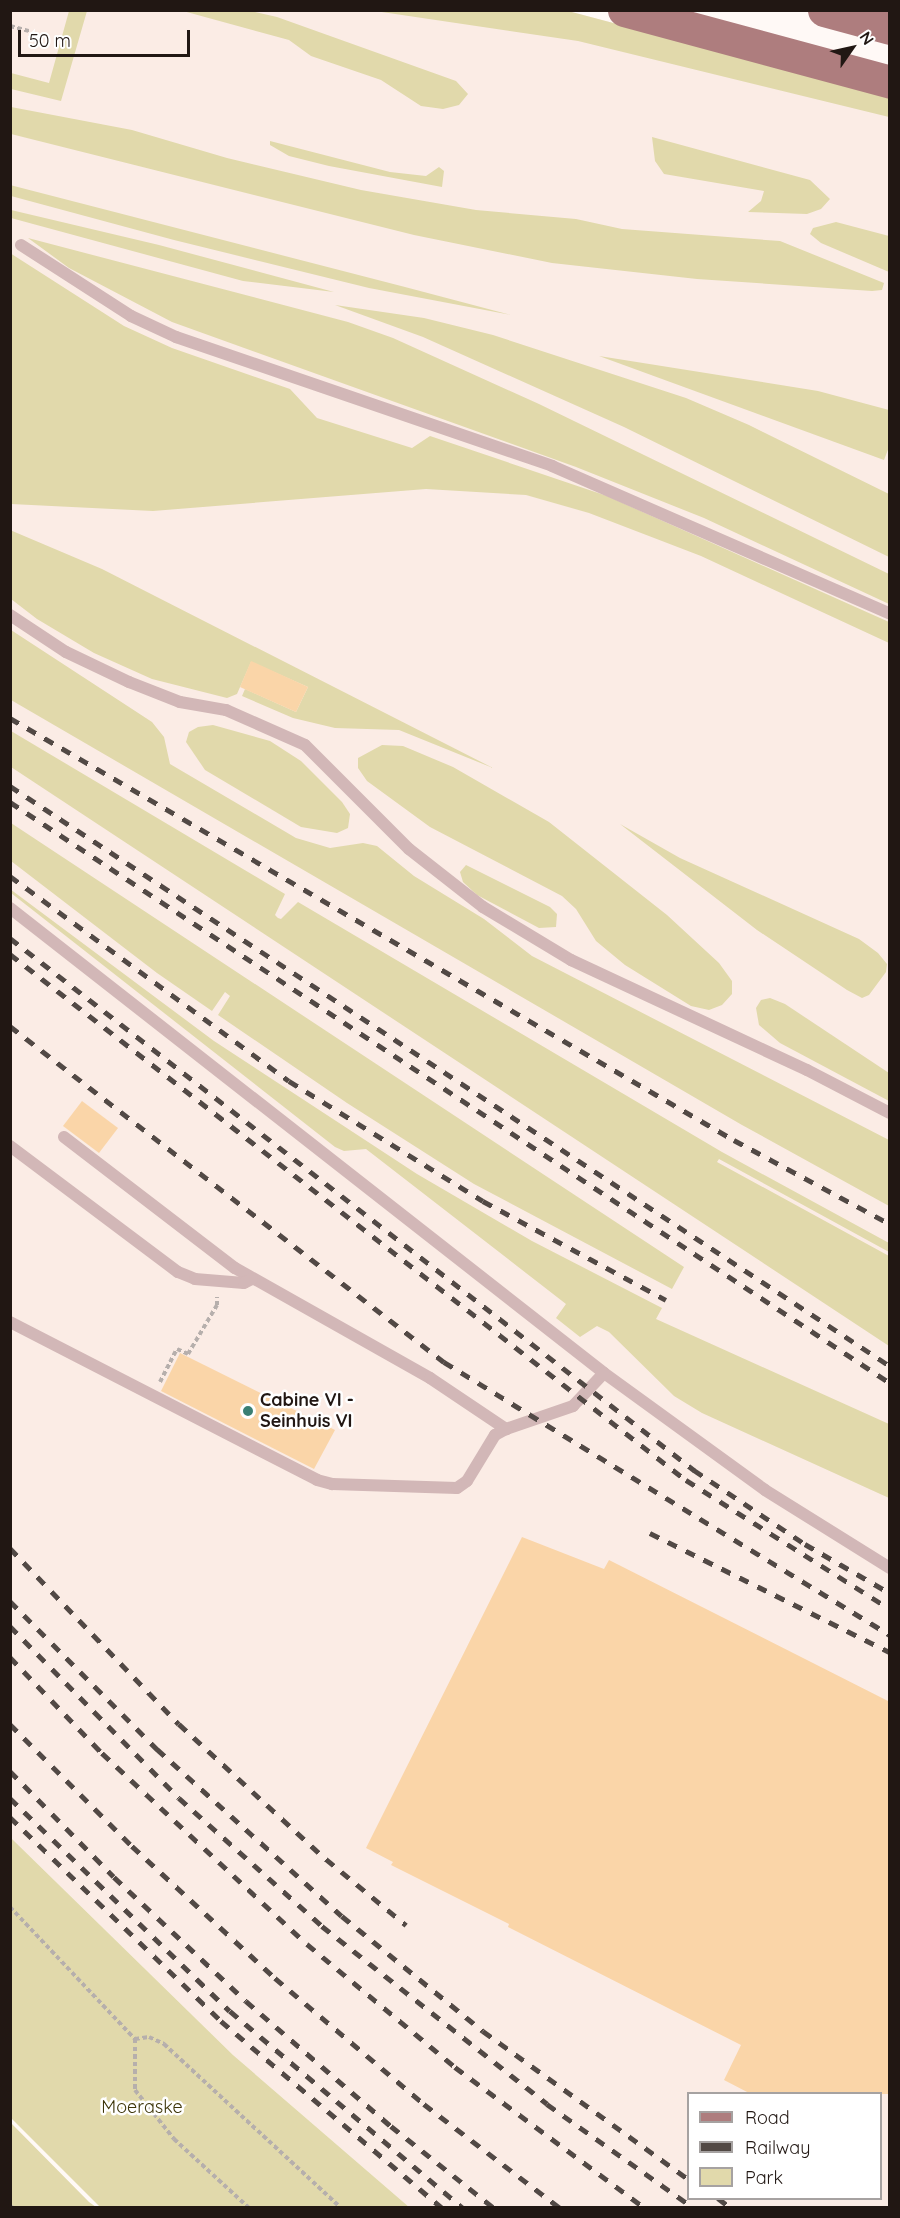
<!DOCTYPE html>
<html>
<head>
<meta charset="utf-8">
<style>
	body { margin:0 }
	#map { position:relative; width:900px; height:2218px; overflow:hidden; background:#fff9f6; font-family:Quicksand,sans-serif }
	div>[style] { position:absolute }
	.built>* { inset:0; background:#fbece5 }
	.green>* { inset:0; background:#e1d9ab }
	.building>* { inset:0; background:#fad5a8 }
	.path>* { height:4px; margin-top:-2px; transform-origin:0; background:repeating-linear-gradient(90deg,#b6afac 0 4.5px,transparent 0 7.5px) }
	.lane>* { height:12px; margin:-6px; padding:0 6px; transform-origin:6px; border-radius:6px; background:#d2b7b7 }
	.primary>* { height:33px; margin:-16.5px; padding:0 16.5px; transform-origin:16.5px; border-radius:16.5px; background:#ae7d7e }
	.rail>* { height:4.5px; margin-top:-2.25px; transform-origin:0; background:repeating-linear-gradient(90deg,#524945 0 10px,transparent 0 20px) }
	.dots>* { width:16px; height:16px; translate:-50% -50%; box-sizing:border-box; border:3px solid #fff; border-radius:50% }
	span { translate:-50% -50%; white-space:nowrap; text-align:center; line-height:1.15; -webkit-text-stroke:5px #fff; paint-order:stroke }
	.poi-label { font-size:18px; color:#211713; font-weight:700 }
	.left { translate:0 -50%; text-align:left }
	.park-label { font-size:18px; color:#3d3509 }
	.frame { position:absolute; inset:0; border:12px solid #211713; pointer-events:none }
	.legend { position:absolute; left:687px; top:2092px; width:195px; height:108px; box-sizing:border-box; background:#fff; border:2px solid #a6a2a1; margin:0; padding:8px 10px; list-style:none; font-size:18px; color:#211713 }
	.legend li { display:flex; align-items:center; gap:12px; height:30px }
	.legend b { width:30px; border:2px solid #a6a2a1 }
	.north { position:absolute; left:822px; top:18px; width:60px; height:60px; -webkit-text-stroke:4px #fff; paint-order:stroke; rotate:56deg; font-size:16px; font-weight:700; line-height:24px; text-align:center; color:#211713 }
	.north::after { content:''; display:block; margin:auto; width:21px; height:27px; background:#211713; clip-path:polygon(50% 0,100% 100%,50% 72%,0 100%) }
	.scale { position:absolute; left:18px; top:30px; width:172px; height:27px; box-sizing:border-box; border:3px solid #211713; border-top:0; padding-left:8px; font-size:18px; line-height:21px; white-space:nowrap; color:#211713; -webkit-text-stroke:4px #fff; paint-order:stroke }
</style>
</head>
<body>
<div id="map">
	<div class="built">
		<div style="clip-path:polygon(evenodd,10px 11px,568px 11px,889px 96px,889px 2207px,409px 2207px,233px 2055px,11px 1838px,10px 11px,688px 2094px,880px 2094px,880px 2198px,688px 2198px,688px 2094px)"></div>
	</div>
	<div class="green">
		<div style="clip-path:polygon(69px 11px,87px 11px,61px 101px,11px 89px,11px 73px,49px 83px)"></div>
		<div style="clip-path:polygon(183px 11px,251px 11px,277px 17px,456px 81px,468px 94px,459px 105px,443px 109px,421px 106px,381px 80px,311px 56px,289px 40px)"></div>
		<div style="clip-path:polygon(375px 11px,568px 11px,889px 96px,889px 117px,578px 41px)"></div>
		<div style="clip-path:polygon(11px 107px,132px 130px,227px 158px,361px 190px,476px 210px,576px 219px,622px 229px,780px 241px,884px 283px,882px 290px,872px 291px,697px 279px,552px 263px,414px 235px,11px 134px)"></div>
		<div style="clip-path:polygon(652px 137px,810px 180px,830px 199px,821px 209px,807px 214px,748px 212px,761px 201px,764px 191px,664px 174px,655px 161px)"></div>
		<div style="clip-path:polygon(270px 141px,390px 172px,426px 176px,439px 167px,444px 171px,442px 187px,329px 166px,289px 156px,270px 145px)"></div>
		<div style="clip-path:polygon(10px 185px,405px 287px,511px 315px,369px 288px,174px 240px,11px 196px)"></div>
		<div style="clip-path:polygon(11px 210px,159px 245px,334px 292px,243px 281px,11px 218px)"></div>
		<div style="clip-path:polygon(836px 222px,889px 236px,889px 272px,821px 243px,810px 234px,813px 228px)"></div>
		<div style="clip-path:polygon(28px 238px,348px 322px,393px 338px,539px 404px,889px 574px,889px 604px,704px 518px,576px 467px,172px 322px,69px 268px)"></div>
		<div style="clip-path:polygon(10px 253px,124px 326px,172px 348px,290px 389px,317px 418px,412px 448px,430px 436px,607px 496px,889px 622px,889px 643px,701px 556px,589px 513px,526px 495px,426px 489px,153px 511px,11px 504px)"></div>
		<div style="clip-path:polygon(335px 305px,424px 318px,493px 335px,686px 398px,749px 425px,889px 494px,889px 557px,624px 427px,423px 337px)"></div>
		<div style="clip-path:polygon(599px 356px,818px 391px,889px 410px,889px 447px,884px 460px)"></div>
		<div style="clip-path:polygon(10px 530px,102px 569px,493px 768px,399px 730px,335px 728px,293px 718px,242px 696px,245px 689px,296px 712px,308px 687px,251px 662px,237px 694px,227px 698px,152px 679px,94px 653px,37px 619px,11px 599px)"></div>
		<div style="clip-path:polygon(11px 630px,152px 722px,164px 737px,170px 764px,296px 838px,330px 848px,363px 843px,377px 846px,414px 876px,484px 919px,532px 956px,889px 1140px,889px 1206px,742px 1125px,11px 700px)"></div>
		<div style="clip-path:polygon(213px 725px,270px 741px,301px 761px,342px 802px,350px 814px,348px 828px,337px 833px,301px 827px,205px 770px,186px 742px,189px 732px,198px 727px)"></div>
		<div style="clip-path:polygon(11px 731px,285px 894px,275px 915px,278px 918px,281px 919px,298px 902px,722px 1152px,889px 1243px,889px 1252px,719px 1159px,717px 1162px,889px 1256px,889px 1346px,11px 767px)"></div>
		<div style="clip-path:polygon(382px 745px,403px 746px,453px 767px,549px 822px,667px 915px,719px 963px,732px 981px,732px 994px,722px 1005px,709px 1010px,691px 1006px,625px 965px,596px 941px,576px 909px,562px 896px,430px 827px,367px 781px,358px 768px,358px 758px)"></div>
		<div style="clip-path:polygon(11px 823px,684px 1267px,672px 1289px,474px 1184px,347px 1103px,218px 1015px,230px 996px,225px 992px,212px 1011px,157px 973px,11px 861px)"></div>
		<div style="clip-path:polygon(620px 824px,680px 858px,859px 939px,878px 953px,887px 964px,886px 972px,869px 995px,862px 998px,847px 990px,757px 930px)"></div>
		<div style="clip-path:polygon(466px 865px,550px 907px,557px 914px,556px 927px,539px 928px,477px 895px,463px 882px,460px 872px)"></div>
		<div style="clip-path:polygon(10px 889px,214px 1041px,417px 1174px,532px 1241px,662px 1308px,656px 1319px,889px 1424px,889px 1498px,702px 1413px,674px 1396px,609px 1332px,597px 1326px,580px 1337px,556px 1318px,566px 1304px,366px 1149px,344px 1151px,335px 1147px,11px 893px)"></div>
		<div style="clip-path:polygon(770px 998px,785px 1004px,889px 1073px,889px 1101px,780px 1043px,759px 1025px,756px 1008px,761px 1000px)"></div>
		<div style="clip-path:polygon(10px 1837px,233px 2055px,409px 2207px,101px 2208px,11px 2118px)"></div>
		<div style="clip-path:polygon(11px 2123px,89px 2202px,96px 2207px,11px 2207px)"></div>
	</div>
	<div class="building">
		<div style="clip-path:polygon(251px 661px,308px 687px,296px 712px,240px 687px)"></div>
		<div style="clip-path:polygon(82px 1101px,118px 1128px,99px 1153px,63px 1126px)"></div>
		<div style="clip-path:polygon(180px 1353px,335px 1430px,314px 1469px,161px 1391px)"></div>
		<div style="clip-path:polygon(522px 1537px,604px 1569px,609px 1560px,890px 1702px,890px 2094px,751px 2094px,724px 2080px,741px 2045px,508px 1927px,509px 1924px,391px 1865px,393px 1862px,366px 1848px)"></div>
	</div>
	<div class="path">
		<div style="left:10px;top:26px;width:20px;rotate:15deg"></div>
		<div style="left:160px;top:1382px;width:37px;rotate:-63deg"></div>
		<div style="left:177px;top:1349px;width:12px;rotate:24deg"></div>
		<div style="left:188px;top:1354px;width:57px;rotate:-59.4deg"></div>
		<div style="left:217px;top:1305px;width:8px;rotate:-90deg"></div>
		<div style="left:10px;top:1907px;width:182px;rotate:46.6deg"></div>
		<div style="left:135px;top:2039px;width:51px;rotate:90deg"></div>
		<div style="left:135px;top:2090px;width:63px;rotate:51.5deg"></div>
		<div style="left:174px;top:2139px;width:102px;rotate:42.6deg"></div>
		<div style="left:135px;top:2039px;width:14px;rotate:-8deg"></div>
		<div style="left:149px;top:2037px;width:17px;rotate:25deg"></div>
		<div style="left:164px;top:2044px;width:241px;rotate:42.8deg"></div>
		<div style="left:10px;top:2206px;width:4px;rotate:34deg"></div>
	</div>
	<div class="lane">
		<div style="left:21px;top:245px;width:131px;rotate:32.8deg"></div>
		<div style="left:131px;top:316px;width:50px;rotate:25deg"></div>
		<div style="left:176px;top:337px;width:398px;rotate:18.9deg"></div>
		<div style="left:552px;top:466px;width:369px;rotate:23.6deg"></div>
		<div style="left:10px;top:615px;width:67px;rotate:33.5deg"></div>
		<div style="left:66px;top:652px;width:70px;rotate:25.5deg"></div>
		<div style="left:129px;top:682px;width:55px;rotate:21.4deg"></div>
		<div style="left:180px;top:702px;width:47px;rotate:9.9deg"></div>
		<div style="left:226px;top:710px;width:86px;rotate:23.9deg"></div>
		<div style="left:305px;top:745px;width:147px;rotate:45deg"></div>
		<div style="left:409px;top:849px;width:94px;rotate:38.1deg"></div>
		<div style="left:483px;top:907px;width:103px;rotate:31.1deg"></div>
		<div style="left:571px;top:960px;width:260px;rotate:25deg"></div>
		<div style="left:807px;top:1070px;width:93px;rotate:27.4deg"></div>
		<div style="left:10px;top:908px;width:754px;rotate:38.05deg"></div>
		<div style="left:604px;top:1373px;width:199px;rotate:36deg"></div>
		<div style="left:765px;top:1490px;width:147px;rotate:32deg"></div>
		<div style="left:64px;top:1137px;width:215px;rotate:37.5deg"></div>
		<div style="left:235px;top:1268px;width:224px;rotate:29.4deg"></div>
		<div style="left:430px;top:1378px;width:92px;rotate:33.9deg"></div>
		<div style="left:506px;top:1429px;width:71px;rotate:-18.9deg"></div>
		<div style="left:573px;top:1406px;width:45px;rotate:-46.8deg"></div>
		<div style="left:10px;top:1146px;width:210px;rotate:36.9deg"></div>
		<div style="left:178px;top:1272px;width:18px;rotate:22deg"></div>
		<div style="left:195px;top:1279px;width:49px;rotate:4.7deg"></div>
		<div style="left:244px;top:1283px;width:9px;rotate:-27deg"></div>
		<div style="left:10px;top:1322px;width:345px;rotate:27.2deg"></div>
		<div style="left:317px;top:1480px;width:16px;rotate:15deg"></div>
		<div style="left:332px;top:1484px;width:125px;rotate:1.8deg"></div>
		<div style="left:457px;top:1488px;width:12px;rotate:-35deg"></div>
		<div style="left:467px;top:1481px;width:54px;rotate:-58.7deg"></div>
		<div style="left:495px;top:1435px;width:13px;rotate:-29deg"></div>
	</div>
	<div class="primary">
		<div style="left:624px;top:10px;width:276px;rotate:15.1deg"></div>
		<div style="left:824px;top:10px;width:68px;rotate:15.3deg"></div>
	</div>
	<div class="rail">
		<div style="left:10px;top:718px;width:838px;rotate:30.24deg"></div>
		<div style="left:734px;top:1140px;width:177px;rotate:28.3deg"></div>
		<div style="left:10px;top:786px;width:1054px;rotate:33.39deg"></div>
		<div style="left:10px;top:802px;width:1054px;rotate:33.43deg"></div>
		<div style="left:10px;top:876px;width:346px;rotate:36.3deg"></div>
		<div style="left:289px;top:1081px;width:228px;rotate:31.7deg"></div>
		<div style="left:483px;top:1201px;width:208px;rotate:28.4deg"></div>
		<div style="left:10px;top:938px;width:867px;rotate:37.87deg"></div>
		<div style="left:694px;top:1470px;width:133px;rotate:33.7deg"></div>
		<div style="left:805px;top:1544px;width:98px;rotate:30deg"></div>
		<div style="left:10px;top:954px;width:857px;rotate:37.89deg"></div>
		<div style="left:686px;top:1480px;width:241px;rotate:32.3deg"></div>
		<div style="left:10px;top:1026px;width:549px;rotate:37.75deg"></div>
		<div style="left:444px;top:1362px;width:523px;rotate:31.47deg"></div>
		<div style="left:650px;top:1533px;width:268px;rotate:26.4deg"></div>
		<div style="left:10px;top:1548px;width:244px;rotate:46.2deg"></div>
		<div style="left:179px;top:1724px;width:200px;rotate:42.6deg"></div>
		<div style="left:326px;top:1859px;width:104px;rotate:39.5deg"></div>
		<div style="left:10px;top:1601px;width:209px;rotate:45.2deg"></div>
		<div style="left:157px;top:1749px;width:249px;rotate:42.1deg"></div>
		<div style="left:342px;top:1916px;width:182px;rotate:39.2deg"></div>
		<div style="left:483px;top:2031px;width:253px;rotate:35.8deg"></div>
		<div style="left:10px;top:1626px;width:241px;rotate:45.5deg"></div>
		<div style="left:179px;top:1798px;width:192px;rotate:41.8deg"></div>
		<div style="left:322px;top:1926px;width:287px;rotate:38.3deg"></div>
		<div style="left:547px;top:2104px;width:180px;rotate:35.3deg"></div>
		<div style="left:10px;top:1657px;width:133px;rotate:46.2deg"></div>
		<div style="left:102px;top:1753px;width:280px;rotate:43deg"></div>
		<div style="left:307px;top:1944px;width:192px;rotate:39.7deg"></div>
		<div style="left:455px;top:2067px;width:237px;rotate:36.6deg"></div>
		<div style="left:10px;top:1724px;width:173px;rotate:45deg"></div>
		<div style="left:132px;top:1846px;width:195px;rotate:42.7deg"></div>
		<div style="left:275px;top:1978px;width:195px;rotate:40.2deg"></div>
		<div style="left:424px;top:2104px;width:171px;rotate:37.4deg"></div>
		<div style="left:10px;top:1771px;width:148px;rotate:45.5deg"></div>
		<div style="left:114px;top:1877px;width:181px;rotate:43.2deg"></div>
		<div style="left:246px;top:2001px;width:191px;rotate:40.8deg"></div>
		<div style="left:391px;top:2126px;width:132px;rotate:38.5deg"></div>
		<div style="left:10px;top:1798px;width:306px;rotate:44.1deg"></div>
		<div style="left:230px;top:2011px;width:305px;rotate:40.2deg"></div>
		<div style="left:10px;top:1817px;width:293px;rotate:44deg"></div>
		<div style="left:221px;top:2021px;width:289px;rotate:40.2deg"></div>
		<div style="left:718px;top:2198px;width:16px;rotate:38deg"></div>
	</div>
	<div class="dots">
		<div style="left:248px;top:1411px;background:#3a7f73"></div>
	</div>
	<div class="poi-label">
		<span class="left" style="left:260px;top:1411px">Cabine VI -<br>Seinhuis VI</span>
	</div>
	<div class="park-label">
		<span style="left:142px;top:2107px">Moeraske</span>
	</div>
	<div class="frame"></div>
	<ul class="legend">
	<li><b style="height:8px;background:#ae7d7e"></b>Road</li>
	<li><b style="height:8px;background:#524945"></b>Railway</li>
	<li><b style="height:16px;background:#e1d9ab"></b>Park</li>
	</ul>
	<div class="north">N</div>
	<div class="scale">50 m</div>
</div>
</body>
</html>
